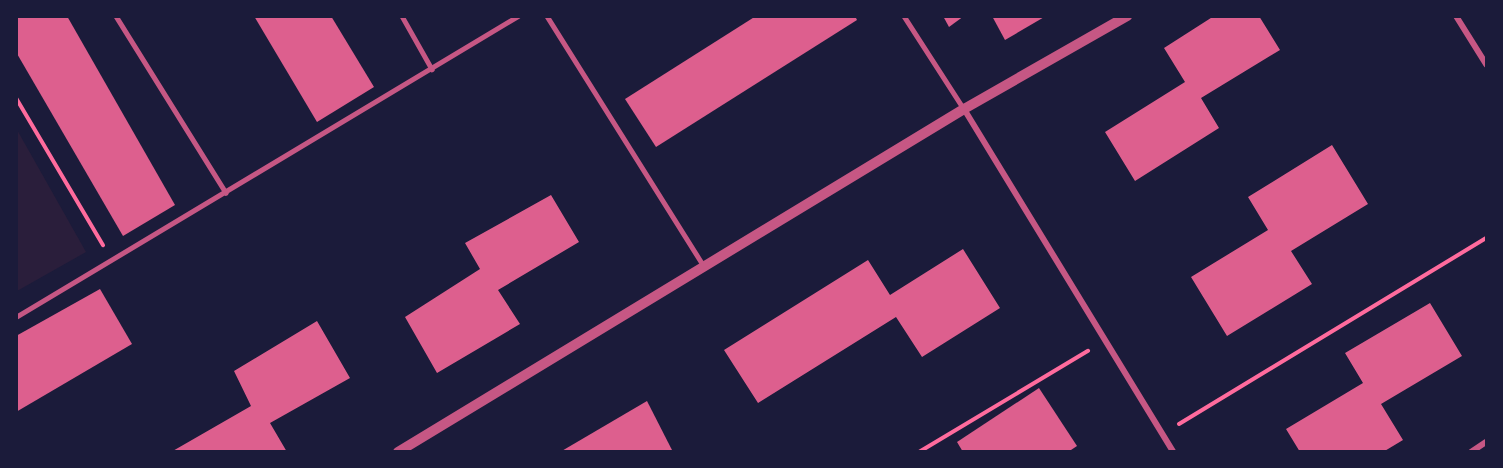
<!DOCTYPE html>
<html>
<head>
<meta charset="utf-8">
<style>
	body { margin:0 }
	#map { position:relative; width:1503px; height:468px; overflow:hidden; background:#1b1b3a; font-family:Montserrat,sans-serif }
	div>[style] { position:absolute }
	.green>* { inset:0; background:#2a1e3b }
	.building>* { inset:0; background:#dd5f8e }
	.path>* { height:4px; margin:-2px; padding:0 2px; transform-origin:2px; border-radius:2px; background:#ff6b9d }
	.service>* { height:4.5px; margin:-2.25px; padding:0 2.25px; transform-origin:2.25px; border-radius:2.25px; background:#c65784 }
	.minor>* { height:6px; margin:-3px; padding:0 3px; transform-origin:3px; border-radius:3px; background:#c65784 }
	.tertiary>* { height:10px; margin:-5px; padding:0 5px; transform-origin:5px; border-radius:5px; background:#c65784 }
	span { translate:-50% -50%; white-space:nowrap; text-align:center; line-height:1.15; -webkit-text-stroke:4.5px #1b1b3a; paint-order:stroke }
	.frame { position:absolute; inset:0; border:18px solid #1b1b3a; pointer-events:none }
</style>
</head>
<body>
<div id="map">
	<div class="green">
		<div style="clip-path:polygon(16px 128px,86px 252px,17px 291px,16px 289px)"></div>
	</div>
	<div class="building">
		<div style="clip-path:polygon(16px 16px,67px 16px,175px 205px,123px 236px,16px 52px)"></div>
		<div style="clip-path:polygon(254px 16px,331px 16px,374px 87px,317px 122px)"></div>
		<div style="clip-path:polygon(756px 16px,855px 16px,857px 20px,656px 147px,625px 99px)"></div>
		<div style="clip-path:polygon(943px 16px,964px 16px,949px 27px)"></div>
		<div style="clip-path:polygon(992px 16px,1046px 16px,1005px 40px)"></div>
		<div style="clip-path:polygon(1214px 16px,1259px 16px,1280px 50px,1201px 98px,1219px 128px,1135px 181px,1105px 132px,1185px 82px,1164px 48px)"></div>
		<div style="clip-path:polygon(1332px 145px,1368px 204px,1291px 251px,1312px 284px,1227px 336px,1191px 277px,1268px 230px,1248px 197px)"></div>
		<div style="clip-path:polygon(551px 195px,579px 242px,498px 290px,520px 324px,437px 373px,405px 317px,480px 269px,465px 243px)"></div>
		<div style="clip-path:polygon(963px 249px,1000px 308px,922px 357px,896px 317px,758px 403px,724px 350px,868px 260px,890px 295px)"></div>
		<div style="clip-path:polygon(100px 289px,132px 344px,16px 412px,16px 336px)"></div>
		<div style="clip-path:polygon(1430px 303px,1462px 356px,1381px 404px,1403px 440px,1383px 452px,1300px 452px,1286px 429px,1363px 383px,1345px 353px)"></div>
		<div style="clip-path:polygon(317px 321px,350px 378px,270px 423px,287px 452px,171px 452px,251px 406px,234px 371px)"></div>
		<div style="clip-path:polygon(1039px 388px,1077px 446px,1068px 452px,963px 452px,957px 442px)"></div>
		<div style="clip-path:polygon(647px 401px,673px 452px,560px 452px)"></div>
	</div>
	<div class="path">
		<div style="left:16px;top:98px;width:171px;rotate:59.4deg"></div>
		<div style="left:1179px;top:424px;width:359px;rotate:-31.2deg"></div>
		<div style="left:919px;top:452px;width:197px;rotate:-30.9deg"></div>
	</div>
	<div class="service">
		<div style="left:116px;top:16px;width:208px;rotate:58.1deg"></div>
		<div style="left:402px;top:16px;width:61px;rotate:60.5deg"></div>
		<div style="left:547px;top:16px;width:295px;rotate:57.9deg"></div>
		<div style="left:904px;top:16px;width:111px;rotate:57.2deg"></div>
		<div style="left:16px;top:317px;width:585px;rotate:-30.95deg"></div>
	</div>
	<div class="minor">
		<div style="left:1456px;top:16px;width:57px;rotate:58deg"></div>
		<div style="left:964px;top:109px;width:402px;rotate:58.6deg"></div>
		<div style="left:1471px;top:452px;width:18px;rotate:-34deg"></div>
	</div>
	<div class="tertiary">
		<div style="left:398px;top:452px;width:662px;rotate:-31.22deg"></div>
		<div style="left:964px;top:109px;width:188px;rotate:-29.7deg"></div>
	</div>
	<div class="frame"></div>
</div>
</body>
</html>
